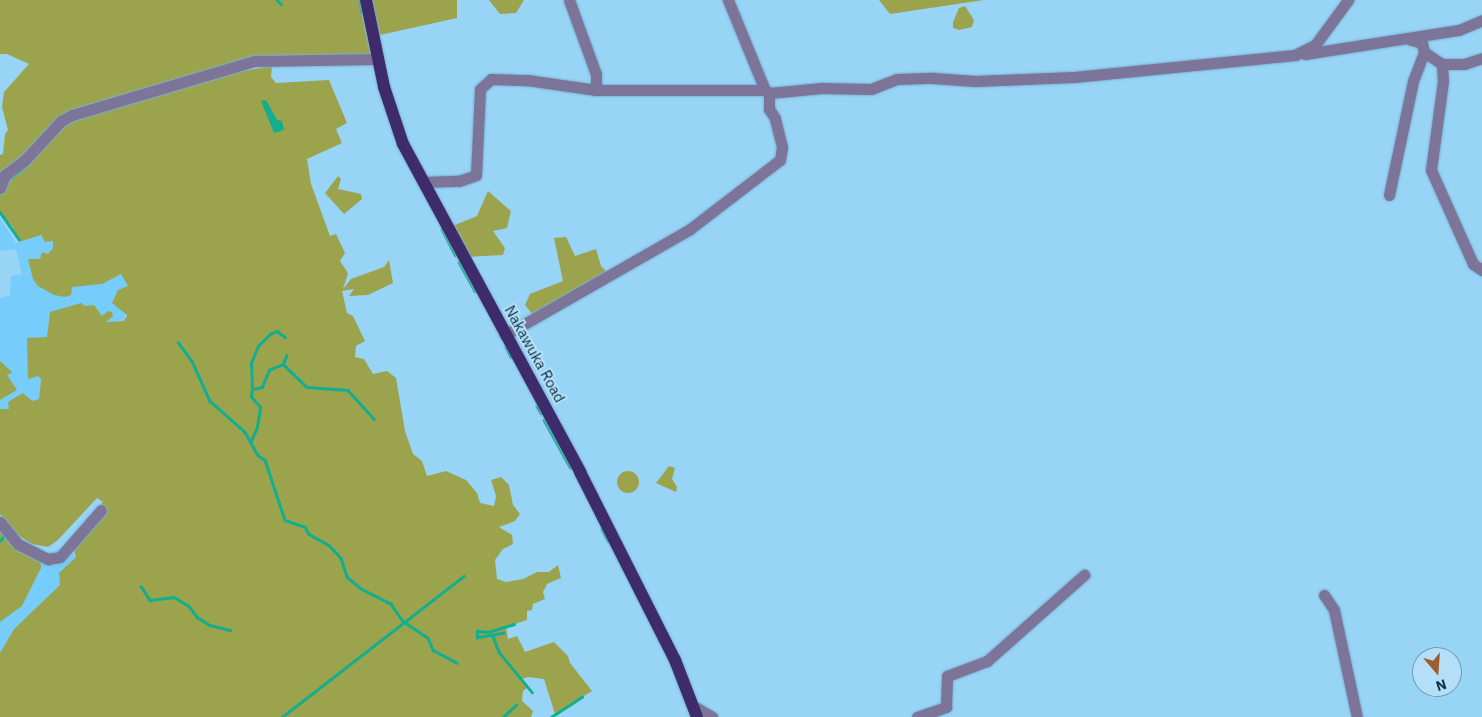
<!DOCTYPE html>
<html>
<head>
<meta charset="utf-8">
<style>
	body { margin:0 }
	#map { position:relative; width:1482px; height:717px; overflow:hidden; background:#98d4f6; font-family:"IBM Plex Sans",sans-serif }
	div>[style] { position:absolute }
	.built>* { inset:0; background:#76ccfb }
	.green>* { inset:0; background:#9ba44d }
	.round { border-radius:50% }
	.water>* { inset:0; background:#13ae90 }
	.stream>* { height:2.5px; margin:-1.25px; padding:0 1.25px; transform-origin:1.25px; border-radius:1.25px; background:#13ae90 }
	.roads { filter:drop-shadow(0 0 1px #7ab0ce) drop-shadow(0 0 1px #7ab0ce) }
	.minor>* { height:11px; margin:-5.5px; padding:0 5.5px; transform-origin:5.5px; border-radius:5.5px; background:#7c7499 }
	.major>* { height:12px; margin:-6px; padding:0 6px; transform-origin:6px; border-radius:6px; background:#3e2b6b }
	span { translate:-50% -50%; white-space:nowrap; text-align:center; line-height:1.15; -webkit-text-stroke:4px #b3dff9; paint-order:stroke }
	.street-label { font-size:15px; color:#0f3040 }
	.north { position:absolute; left:1412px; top:647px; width:50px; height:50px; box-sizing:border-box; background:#b3dff9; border:1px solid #7199af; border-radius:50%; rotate:162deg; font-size:14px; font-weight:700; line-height:20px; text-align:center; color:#0f3040 }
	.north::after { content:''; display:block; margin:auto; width:18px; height:22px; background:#a05d2c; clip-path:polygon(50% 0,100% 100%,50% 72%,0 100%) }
</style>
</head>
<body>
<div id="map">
	<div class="built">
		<div style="clip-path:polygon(0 218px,16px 243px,41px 235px,46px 242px,73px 239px,102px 283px,121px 274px,129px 287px,124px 321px,106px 322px,85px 306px,50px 312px,47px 338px,27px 378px,38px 375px,41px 379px,39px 399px,3px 412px,0 409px,0 299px,10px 295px,11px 276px,22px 274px,16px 249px,0 251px)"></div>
		<div style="clip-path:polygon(64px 545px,76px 557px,59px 573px,60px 585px,14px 629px,0 653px,0 622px,22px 606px,40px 554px,56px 551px)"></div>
	</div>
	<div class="green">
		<div style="clip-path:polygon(0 0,359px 0,370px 51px,369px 55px,273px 55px,78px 109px,22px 160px,0 175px,0 155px,3px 154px,5px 134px,8px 130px,2px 107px,4px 92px,29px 64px,7px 54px,0 54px)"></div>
		<div style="clip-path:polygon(369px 0,457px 0,457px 18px,380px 35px)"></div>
		<div style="clip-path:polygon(489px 0,524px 0,516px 13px,500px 14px)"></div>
		<div style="clip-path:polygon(879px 0,984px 0,890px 14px)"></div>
		<div style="clip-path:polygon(965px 6px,974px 20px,972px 27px,959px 30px,953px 28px,953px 22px,959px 8px)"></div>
		<div style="clip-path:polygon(272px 66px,271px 77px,276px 83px,329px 80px,347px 123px,336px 129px,342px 143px,307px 159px,311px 184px,330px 236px,336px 234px,345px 253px,340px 261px,348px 273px,343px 289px,351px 279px,384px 267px,389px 260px,393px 283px,368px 295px,349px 296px,354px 289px,342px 291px,347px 313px,353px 316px,365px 341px,356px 346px,355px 357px,364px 359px,373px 374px,387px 371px,396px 378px,405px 431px,413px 454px,422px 461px,427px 476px,446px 471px,466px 480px,477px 493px,480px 503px,494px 506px,496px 496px,491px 480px,501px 477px,509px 485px,513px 505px,520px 514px,515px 521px,499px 527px,512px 535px,513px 544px,503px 549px,495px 560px,497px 579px,506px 582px,523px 579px,537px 572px,549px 572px,558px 565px,561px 578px,547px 584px,543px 592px,545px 599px,533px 604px,532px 610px,527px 611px,527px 620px,506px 627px,508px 639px,517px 636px,525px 652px,554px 642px,568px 656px,570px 663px,592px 691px,555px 714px,544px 679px,528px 677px,522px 679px,528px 687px,523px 691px,522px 701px,533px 711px,531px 717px,0 717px,0 653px,14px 629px,60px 585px,59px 573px,76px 557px,70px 538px,103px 502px,97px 498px,58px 540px,48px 547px,32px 544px,16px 534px,0 514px,0 409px,9px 409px,8px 402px,23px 393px,32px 401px,39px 399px,41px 379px,38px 376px,28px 379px,27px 338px,47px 337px,50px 312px,81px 303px,85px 306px,94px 305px,102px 316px,108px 311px,112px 312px,113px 316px,106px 322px,124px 321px,127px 315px,112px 303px,118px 290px,128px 286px,121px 274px,102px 284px,72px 287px,71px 295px,65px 297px,54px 295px,38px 286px,33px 279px,28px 259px,40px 259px,42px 252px,48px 254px,53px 248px,53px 241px,45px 242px,41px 235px,19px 242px,13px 227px,0 214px,0 182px,32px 161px,53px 134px,71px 120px,167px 93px,220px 75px)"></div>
		<div style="clip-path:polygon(338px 176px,341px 179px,338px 189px,361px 194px,362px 199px,344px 214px,325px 193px)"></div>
		<div style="clip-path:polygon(488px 191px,511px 211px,507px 228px,493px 231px,505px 248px,503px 255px,464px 257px,450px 227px,477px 216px)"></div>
		<div style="clip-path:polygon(566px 237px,575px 256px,596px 249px,601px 266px,610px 275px,532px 314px,525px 305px,530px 294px,563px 281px,554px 238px)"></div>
		<div style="clip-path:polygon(0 361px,11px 371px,12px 373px,7px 375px,17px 390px,0 400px)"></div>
		<div style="clip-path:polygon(669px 466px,675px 468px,672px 479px,677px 487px,676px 492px,656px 483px)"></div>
		<div class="round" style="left:617px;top:471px;width:22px;height:22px"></div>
		<div style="clip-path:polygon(0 526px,40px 554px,41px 568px,22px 606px,0 622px)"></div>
	</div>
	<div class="water">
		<div style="clip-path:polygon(266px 100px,277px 120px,282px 121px,284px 130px,274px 133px,261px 101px)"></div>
	</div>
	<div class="stream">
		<div style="left:277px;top:0;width:6px;rotate:45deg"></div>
		<div style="left:360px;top:1px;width:11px;rotate:80deg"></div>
		<div style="left:12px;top:177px;width:19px;rotate:-39deg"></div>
		<div style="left:0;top:212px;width:33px;rotate:55deg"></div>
		<div style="left:442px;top:229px;width:29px;rotate:63deg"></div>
		<div style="left:459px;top:262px;width:33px;rotate:61deg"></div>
		<div style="left:178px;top:342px;width:24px;rotate:54deg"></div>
		<div style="left:192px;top:361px;width:44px;rotate:65.8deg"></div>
		<div style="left:210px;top:401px;width:47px;rotate:41.5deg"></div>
		<div style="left:245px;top:432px;width:26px;rotate:61deg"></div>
		<div style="left:258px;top:455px;width:9px;rotate:36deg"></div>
		<div style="left:265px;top:460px;width:63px;rotate:71.6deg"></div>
		<div style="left:285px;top:520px;width:21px;rotate:19deg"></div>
		<div style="left:305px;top:527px;width:8px;rotate:60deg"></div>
		<div style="left:309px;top:534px;width:23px;rotate:29deg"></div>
		<div style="left:329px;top:545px;width:18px;rotate:47deg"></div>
		<div style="left:341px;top:558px;width:20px;rotate:72deg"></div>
		<div style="left:347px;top:577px;width:19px;rotate:39deg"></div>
		<div style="left:362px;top:589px;width:33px;rotate:27deg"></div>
		<div style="left:391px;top:604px;width:21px;rotate:55deg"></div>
		<div style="left:403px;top:621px;width:30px;rotate:34deg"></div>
		<div style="left:428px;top:638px;width:13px;rotate:67deg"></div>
		<div style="left:433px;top:650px;width:27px;rotate:28deg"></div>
		<div style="left:506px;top:347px;width:11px;rotate:63deg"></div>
		<div style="left:283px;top:364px;width:33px;rotate:44deg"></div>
		<div style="left:307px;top:387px;width:41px;rotate:4.2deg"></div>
		<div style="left:348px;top:390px;width:39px;rotate:48deg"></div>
		<div style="left:252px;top:389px;width:26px;rotate:-92deg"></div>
		<div style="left:251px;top:363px;width:18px;rotate:-68deg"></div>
		<div style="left:258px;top:346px;width:17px;rotate:-45deg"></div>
		<div style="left:270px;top:334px;width:8px;rotate:-23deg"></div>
		<div style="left:277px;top:331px;width:10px;rotate:37deg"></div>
		<div style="left:537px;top:406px;width:8px;rotate:60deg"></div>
		<div style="left:544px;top:420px;width:54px;rotate:61deg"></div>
		<div style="left:251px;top:441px;width:15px;rotate:-67deg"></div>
		<div style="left:257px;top:427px;width:20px;rotate:-81deg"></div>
		<div style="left:260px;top:407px;width:13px;rotate:-132deg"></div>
		<div style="left:251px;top:397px;width:8px;rotate:-83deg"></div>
		<div style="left:252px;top:389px;width:10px;rotate:-11deg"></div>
		<div style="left:262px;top:387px;width:18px;rotate:-68deg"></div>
		<div style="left:269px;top:370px;width:15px;rotate:-23deg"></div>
		<div style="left:283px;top:364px;width:9px;rotate:-69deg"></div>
		<div style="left:602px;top:529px;width:13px;rotate:63deg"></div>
		<div style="left:0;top:541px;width:9px;rotate:-54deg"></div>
		<div style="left:141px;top:586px;width:17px;rotate:57deg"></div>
		<div style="left:150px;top:600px;width:24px;rotate:-7deg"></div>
		<div style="left:174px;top:597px;width:17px;rotate:31deg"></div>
		<div style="left:189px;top:606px;width:14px;rotate:54deg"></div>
		<div style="left:197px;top:617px;width:15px;rotate:32deg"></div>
		<div style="left:210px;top:625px;width:21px;rotate:14deg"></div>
		<div style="left:504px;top:633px;width:27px;rotate:170deg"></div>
		<div style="left:477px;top:638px;width:7px;rotate:-90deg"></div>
		<div style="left:477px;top:631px;width:11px;rotate:5deg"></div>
		<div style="left:488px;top:632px;width:27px;rotate:-17deg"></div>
		<div style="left:493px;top:636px;width:17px;rotate:69deg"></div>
		<div style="left:499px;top:652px;width:52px;rotate:50.5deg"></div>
		<div style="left:282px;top:717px;width:230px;rotate:-37.8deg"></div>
		<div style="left:503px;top:717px;width:18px;rotate:-43deg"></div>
		<div style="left:551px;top:717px;width:37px;rotate:-33deg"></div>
	</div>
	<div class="roads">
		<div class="minor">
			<div style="left:569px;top:0;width:79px;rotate:70deg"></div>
			<div style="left:596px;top:74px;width:16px;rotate:90deg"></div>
			<div style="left:728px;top:0;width:97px;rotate:67.7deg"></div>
			<div style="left:1424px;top:52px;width:22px;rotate:34deg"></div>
			<div style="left:1442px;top:64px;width:17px;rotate:87deg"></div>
			<div style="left:1443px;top:81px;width:90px;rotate:97.7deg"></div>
			<div style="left:1431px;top:170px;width:103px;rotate:65.9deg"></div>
			<div style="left:1473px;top:264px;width:11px;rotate:34deg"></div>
			<div style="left:1305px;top:54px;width:156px;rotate:-8.9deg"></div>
			<div style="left:1459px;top:30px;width:25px;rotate:-23deg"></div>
			<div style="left:1442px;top:64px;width:22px"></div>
			<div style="left:1464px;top:64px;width:19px;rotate:-18deg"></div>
			<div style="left:423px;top:182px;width:36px;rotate:-2deg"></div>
			<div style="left:459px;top:181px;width:18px;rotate:-19deg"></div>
			<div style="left:476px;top:175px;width:86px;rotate:-87.3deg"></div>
			<div style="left:480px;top:89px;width:15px;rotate:-42deg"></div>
			<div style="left:491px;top:79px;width:36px;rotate:2deg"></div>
			<div style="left:527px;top:80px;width:70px;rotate:8.2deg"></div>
			<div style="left:596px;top:90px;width:169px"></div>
			<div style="left:765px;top:90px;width:5px;rotate:37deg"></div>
			<div style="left:0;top:188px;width:14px;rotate:-69deg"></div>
			<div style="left:5px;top:175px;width:25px;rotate:-37deg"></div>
			<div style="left:25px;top:160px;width:53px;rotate:-47.3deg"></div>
			<div style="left:61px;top:121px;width:13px;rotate:-29deg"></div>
			<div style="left:72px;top:115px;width:190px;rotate:-16.5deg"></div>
			<div style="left:254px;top:61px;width:123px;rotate:-0.9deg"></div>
			<div style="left:1389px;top:195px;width:116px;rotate:-78.1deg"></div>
			<div style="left:1413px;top:81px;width:31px;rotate:-69deg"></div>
			<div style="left:1424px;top:52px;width:9px;rotate:-103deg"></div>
			<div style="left:1422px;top:43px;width:14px;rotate:-163deg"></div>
			<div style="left:505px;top:335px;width:213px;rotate:-29.8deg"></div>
			<div style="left:690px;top:229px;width:113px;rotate:-37.5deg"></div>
			<div style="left:780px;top:160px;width:13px;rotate:-81deg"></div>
			<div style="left:782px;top:147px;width:30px;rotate:-104deg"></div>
			<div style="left:775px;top:118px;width:11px;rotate:-124deg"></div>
			<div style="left:769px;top:109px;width:16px;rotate:-90deg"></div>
			<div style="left:769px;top:93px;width:53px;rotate:-5.4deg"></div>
			<div style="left:822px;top:88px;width:49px;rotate:1.2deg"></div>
			<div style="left:871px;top:89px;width:28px;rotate:-21deg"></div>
			<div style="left:897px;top:79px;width:36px;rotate:-2deg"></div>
			<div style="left:933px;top:78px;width:42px;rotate:4.1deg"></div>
			<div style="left:975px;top:81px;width:99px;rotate:-2.3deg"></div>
			<div style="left:1074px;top:77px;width:222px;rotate:-5.7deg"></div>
			<div style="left:1295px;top:55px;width:22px;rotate:-27deg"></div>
			<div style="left:1315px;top:45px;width:56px;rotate:-53.7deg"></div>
			<div style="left:0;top:522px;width:28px;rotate:51deg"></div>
			<div style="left:18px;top:544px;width:34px;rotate:27deg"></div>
			<div style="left:48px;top:559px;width:12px;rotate:-9deg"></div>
			<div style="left:60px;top:557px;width:62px;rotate:-48.9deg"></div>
			<div style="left:1324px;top:595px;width:18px;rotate:56deg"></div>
			<div style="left:1334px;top:610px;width:109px;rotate:77.9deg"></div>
			<div style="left:695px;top:707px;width:20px;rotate:30deg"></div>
			<div style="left:917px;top:717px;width:31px;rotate:-19deg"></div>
			<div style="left:946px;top:707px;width:31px;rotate:-88deg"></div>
			<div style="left:947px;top:676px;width:43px;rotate:-20.6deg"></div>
			<div style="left:987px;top:661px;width:130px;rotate:-41.6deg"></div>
		</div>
		<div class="major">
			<div style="left:366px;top:0;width:89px;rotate:78.3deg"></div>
			<div style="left:384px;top:87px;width:60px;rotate:71.6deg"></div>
			<div style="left:403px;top:144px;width:373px;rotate:61.6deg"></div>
			<div style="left:580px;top:472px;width:211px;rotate:63.2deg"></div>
			<div style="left:675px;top:660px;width:61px;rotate:68.9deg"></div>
		</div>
	</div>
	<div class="street-label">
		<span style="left:535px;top:354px;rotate:61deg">Nakawuka Road</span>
	</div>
	<div class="north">N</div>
</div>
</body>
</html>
